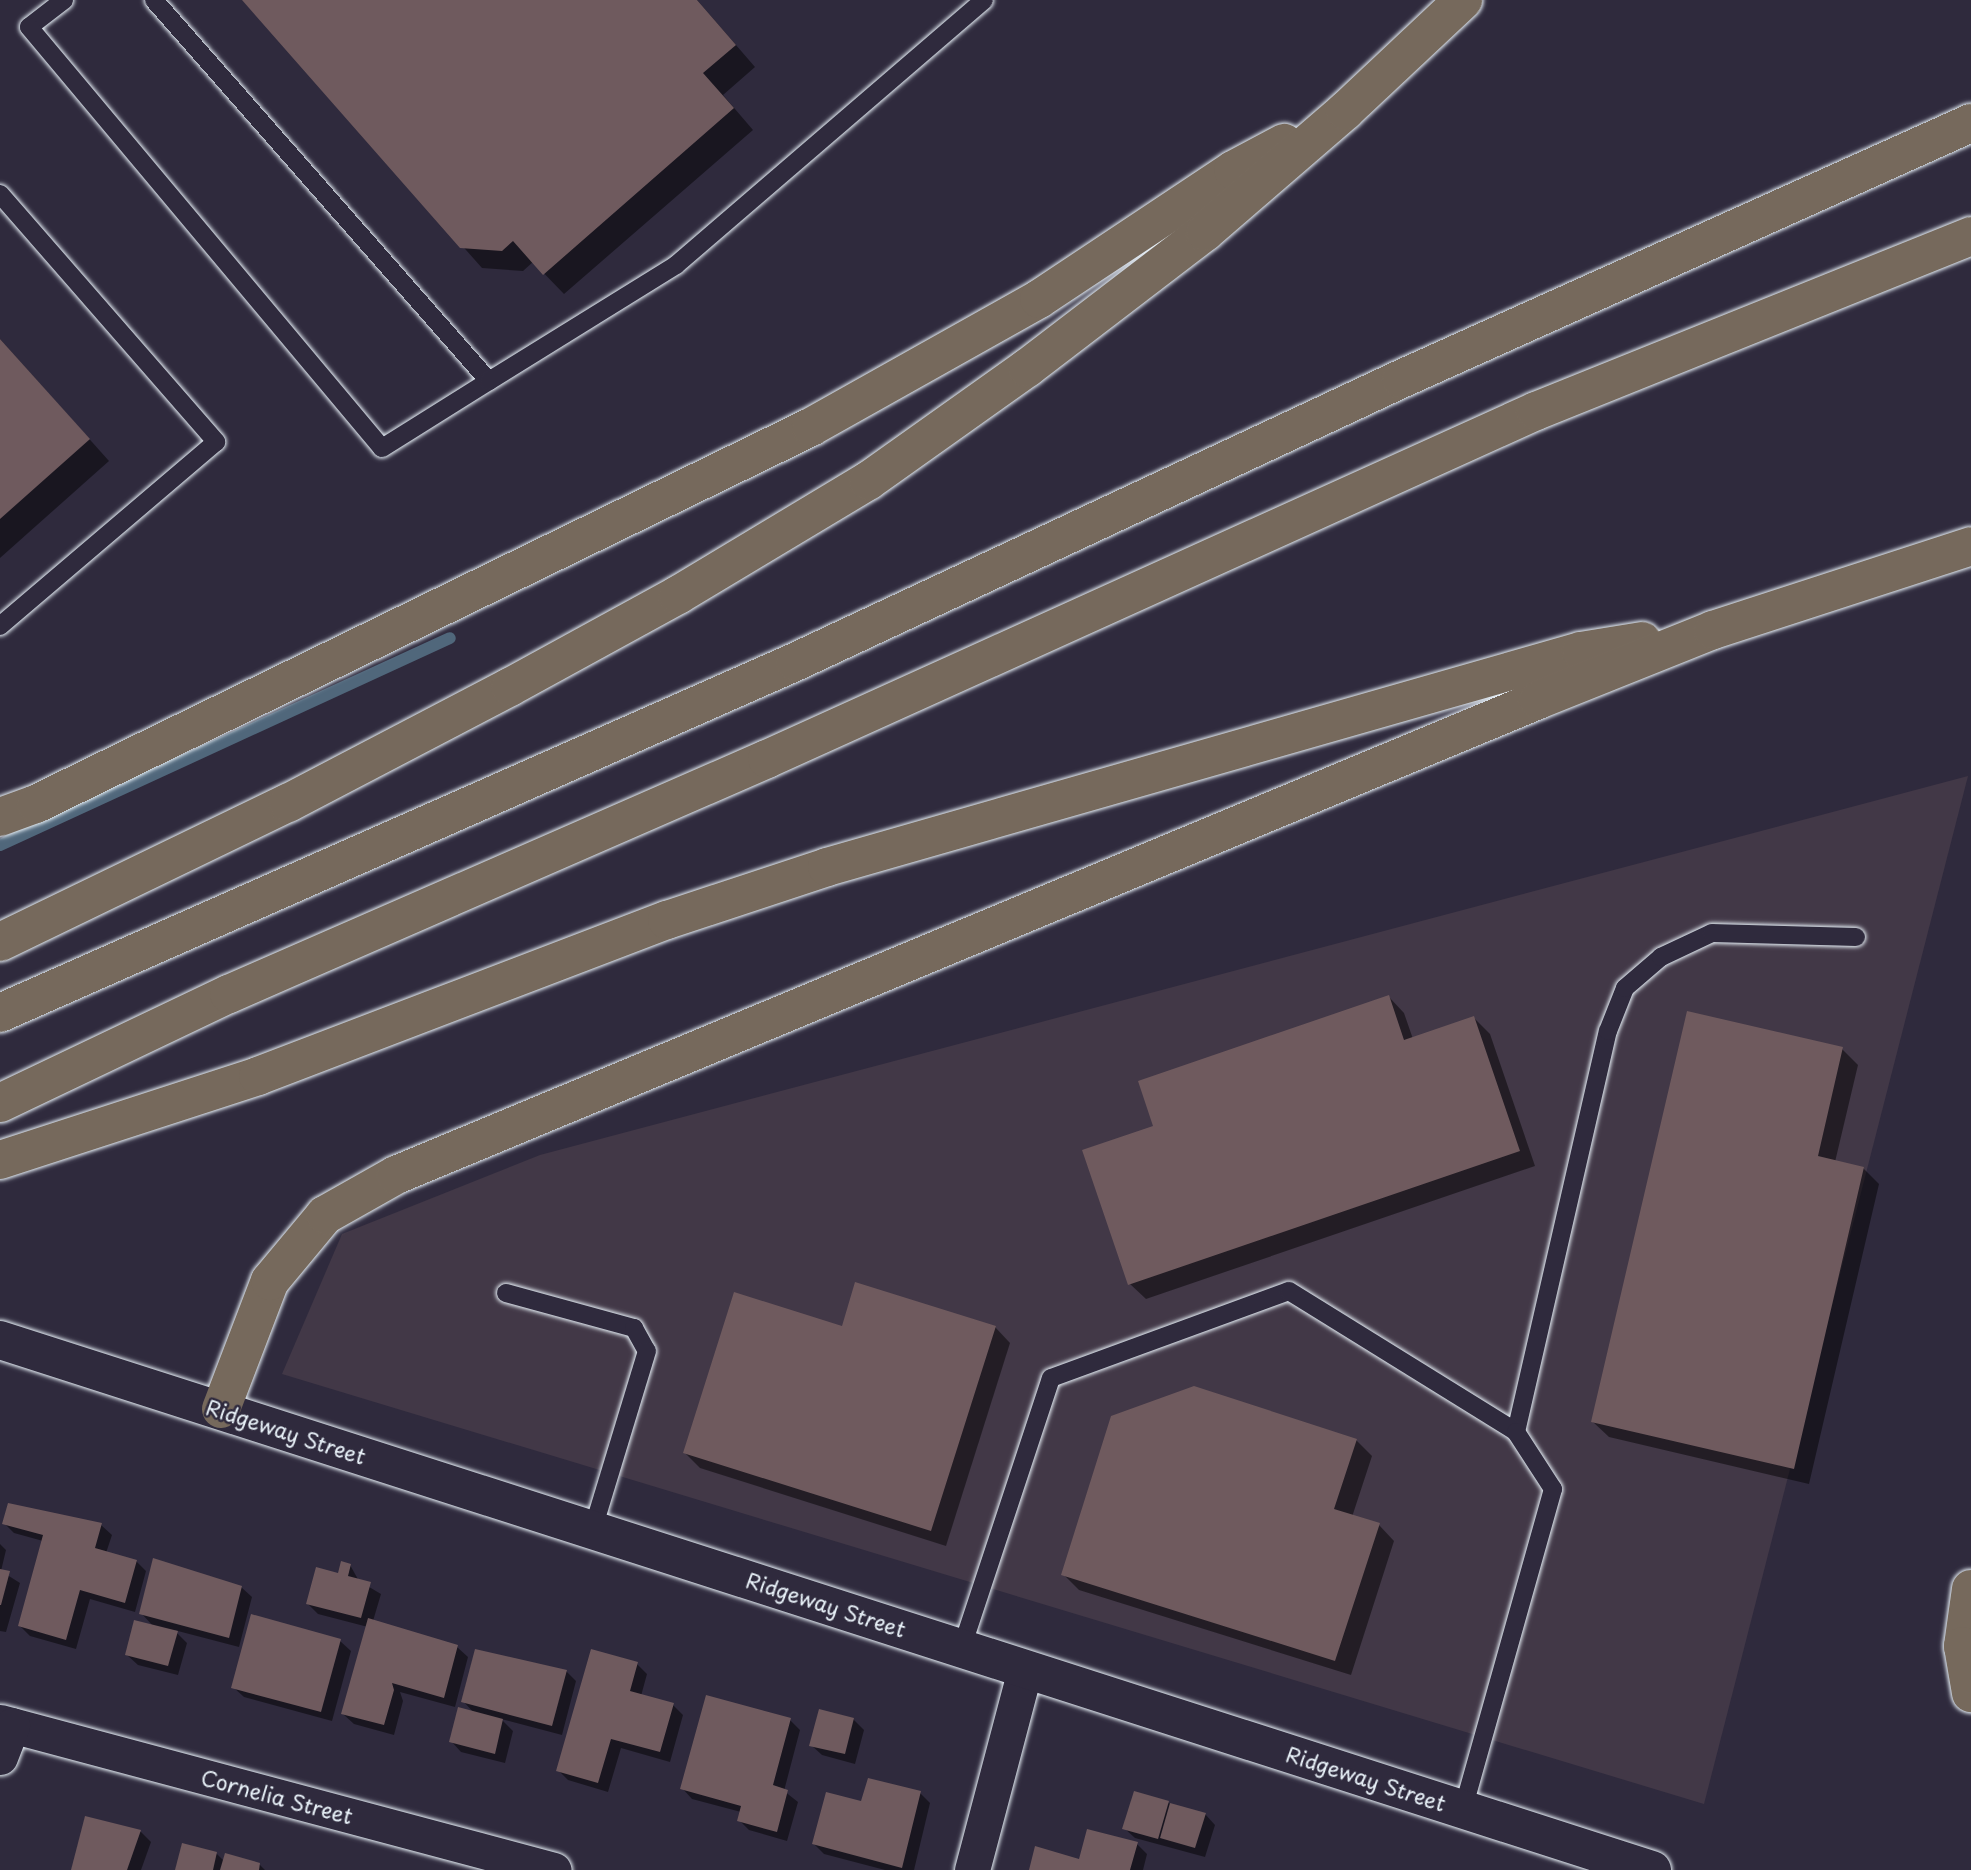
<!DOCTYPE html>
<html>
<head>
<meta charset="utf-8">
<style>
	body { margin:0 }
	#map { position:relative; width:1971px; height:1870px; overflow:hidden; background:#2f2a3d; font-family:"Playpen Sans",sans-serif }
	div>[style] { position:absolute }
	.built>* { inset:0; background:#423847 }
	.shadow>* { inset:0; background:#0007 }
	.stream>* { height:12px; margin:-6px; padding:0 6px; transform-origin:6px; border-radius:6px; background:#50677b }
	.building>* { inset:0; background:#6f5a5e }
	.roads { filter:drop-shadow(0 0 2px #e8f1f8) drop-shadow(0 0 2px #e8f1f8) }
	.lane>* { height:18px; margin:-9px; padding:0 9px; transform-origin:9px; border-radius:9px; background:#2f2a3d }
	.street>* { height:35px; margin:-17.5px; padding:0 17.5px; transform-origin:17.5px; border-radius:17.5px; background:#2f2a3d }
	.secondary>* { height:38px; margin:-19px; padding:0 19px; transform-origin:19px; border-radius:19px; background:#2f2a3d }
	.highway>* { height:38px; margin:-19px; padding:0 19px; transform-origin:19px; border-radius:19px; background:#76695c }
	span { translate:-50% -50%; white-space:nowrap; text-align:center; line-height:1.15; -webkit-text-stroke:5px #2f2a3d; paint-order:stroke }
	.street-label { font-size:21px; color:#e8f1f8 }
</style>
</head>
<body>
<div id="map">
	<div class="built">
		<div style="clip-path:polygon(1968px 776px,1704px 1804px,282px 1374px,342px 1234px,540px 1155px)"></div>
	</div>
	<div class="shadow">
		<div style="clip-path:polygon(244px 0,697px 0,755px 67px,723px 95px,753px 130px,564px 294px,533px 262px,523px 271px,482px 268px)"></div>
		<div style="clip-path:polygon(0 339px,109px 461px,0 558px)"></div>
		<div style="clip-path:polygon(1389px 997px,1404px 1013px,1413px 1039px,1474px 1018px,1490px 1034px,1535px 1166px,1146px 1299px,1130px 1284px)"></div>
		<div style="clip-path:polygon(1842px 1049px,1858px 1065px,1835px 1162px,1863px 1168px,1879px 1184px,1809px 1484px,1609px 1437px,1593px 1422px)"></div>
		<div style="clip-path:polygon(995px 1327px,1010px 1343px,946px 1546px,700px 1468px,685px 1453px,843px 1328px)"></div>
		<div style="clip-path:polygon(1356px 1440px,1372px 1456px,1352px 1517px,1379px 1525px,1394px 1541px,1351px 1675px,1079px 1590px,1063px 1574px)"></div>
		<div style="clip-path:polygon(4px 1523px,101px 1525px,112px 1535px,106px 1553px,136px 1561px,146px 1571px,135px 1612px,90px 1599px,76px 1649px,30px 1636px,20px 1626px,43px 1541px,14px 1533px)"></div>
		<div style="clip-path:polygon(0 1544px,6px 1550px,1px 1571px,20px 1583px,6px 1632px,0 1631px)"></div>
		<div style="clip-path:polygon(154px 1560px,241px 1587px,252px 1597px,239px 1647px,174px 1630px,187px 1643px,178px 1675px,138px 1665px,127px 1655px,154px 1627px,141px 1613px)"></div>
		<div style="clip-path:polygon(350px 1565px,359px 1581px,381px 1594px,373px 1621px,457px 1647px,468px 1657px,455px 1707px,400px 1692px,403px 1701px,394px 1735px,354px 1724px,343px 1714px,368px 1627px,318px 1614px,308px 1604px)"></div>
		<div style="clip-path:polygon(340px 1641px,351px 1651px,332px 1721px,244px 1697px,233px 1687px)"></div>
		<div style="clip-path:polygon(637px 1664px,647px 1674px,641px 1696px,673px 1705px,683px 1715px,670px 1762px,621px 1748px,608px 1792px,568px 1780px,558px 1770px)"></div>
		<div style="clip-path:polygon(566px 1671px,576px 1681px,562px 1735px,501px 1719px,513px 1731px,505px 1763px,461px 1752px,451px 1741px,474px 1713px,463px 1701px)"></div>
		<div style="clip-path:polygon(853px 1719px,864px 1730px,855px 1764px,822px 1755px,811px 1745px)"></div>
		<div style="clip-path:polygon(790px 1720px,800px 1730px,784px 1791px,798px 1802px,787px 1841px,749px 1830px,739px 1820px,741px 1812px,692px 1799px,682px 1788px)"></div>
		<div style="clip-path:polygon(920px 1793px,930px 1803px,914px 1870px,885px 1870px,824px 1854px,814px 1844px,862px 1803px)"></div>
		<div style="clip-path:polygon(1168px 1803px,1205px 1814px,1215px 1825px,1205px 1857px,1135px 1838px,1124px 1828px)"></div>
		<div style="clip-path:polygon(86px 1818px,141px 1832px,151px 1842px,141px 1870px,73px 1870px)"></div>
		<div style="clip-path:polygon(1137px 1844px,1147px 1854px,1143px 1870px,1031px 1870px,1080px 1862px)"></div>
		<div style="clip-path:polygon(217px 1854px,224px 1861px,260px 1865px,265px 1870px,178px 1870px)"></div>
	</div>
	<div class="stream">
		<div style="left:0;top:845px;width:495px;rotate:-24.7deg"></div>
	</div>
	<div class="building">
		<div style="clip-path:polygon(242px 0,697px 0,736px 45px,703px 73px,734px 108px,543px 275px,513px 241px,502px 251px,460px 248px)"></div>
		<div style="clip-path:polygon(0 339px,90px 439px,0 519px)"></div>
		<div style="clip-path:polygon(1389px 995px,1404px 1040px,1474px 1016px,1520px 1151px,1128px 1285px,1082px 1150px,1153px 1126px,1138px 1081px)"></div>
		<div style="clip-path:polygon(1687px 1011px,1843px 1047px,1818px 1156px,1864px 1167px,1794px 1469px,1591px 1422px)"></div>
		<div style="clip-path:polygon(855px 1282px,996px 1326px,931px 1531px,683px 1453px,734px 1292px,842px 1326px)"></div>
		<div style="clip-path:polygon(1194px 1386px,1357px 1439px,1334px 1509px,1380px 1523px,1335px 1661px,1061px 1575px,1111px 1416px)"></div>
		<div style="clip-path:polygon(8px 1503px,102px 1523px,95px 1548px,137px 1560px,125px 1603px,80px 1590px,66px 1640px,18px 1626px,43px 1535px,2px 1524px)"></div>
		<div style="clip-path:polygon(153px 1558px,242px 1586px,229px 1638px,139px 1614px)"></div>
		<div style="clip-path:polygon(341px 1561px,351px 1564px,348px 1576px,371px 1582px,361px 1618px,306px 1604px,316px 1567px,338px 1573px)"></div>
		<div style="clip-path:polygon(0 1569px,10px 1571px,1px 1605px,0 1605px)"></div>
		<div style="clip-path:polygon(251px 1614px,341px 1639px,321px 1712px,231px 1688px)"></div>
		<div style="clip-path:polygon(368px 1618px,458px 1645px,444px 1698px,392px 1683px,394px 1690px,384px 1725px,341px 1714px)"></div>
		<div style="clip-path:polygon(134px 1620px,178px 1631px,168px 1666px,125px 1655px)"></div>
		<div style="clip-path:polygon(475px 1649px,567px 1670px,552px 1726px,461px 1702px)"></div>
		<div style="clip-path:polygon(591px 1649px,638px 1662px,630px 1691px,674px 1703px,660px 1752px,611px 1739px,598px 1783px,556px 1771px)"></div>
		<div style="clip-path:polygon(706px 1695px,791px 1718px,773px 1785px,788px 1790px,777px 1832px,737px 1821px,741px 1806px,680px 1789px)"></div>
		<div style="clip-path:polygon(458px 1707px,503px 1719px,495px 1754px,449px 1742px)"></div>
		<div style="clip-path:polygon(819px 1709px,854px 1718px,845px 1754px,809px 1746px)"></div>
		<div style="clip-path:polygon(868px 1778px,921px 1791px,902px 1868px,812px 1844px,826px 1792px,861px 1801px)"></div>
		<div style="clip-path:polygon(1134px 1791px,1169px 1801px,1158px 1839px,1122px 1829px)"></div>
		<div style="clip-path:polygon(1170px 1803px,1206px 1813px,1195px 1848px,1160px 1838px)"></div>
		<div style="clip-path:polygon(85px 1816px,141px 1830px,127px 1870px,71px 1870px)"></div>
		<div style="clip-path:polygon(1087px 1829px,1138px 1842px,1130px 1870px,1029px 1870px,1035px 1846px,1079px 1859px)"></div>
		<div style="clip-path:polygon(182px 1843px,217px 1852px,213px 1870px,175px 1870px)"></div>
		<div style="clip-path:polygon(225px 1853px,260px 1863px,259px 1870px,220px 1870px)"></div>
	</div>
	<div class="roads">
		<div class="lane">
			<div style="left:64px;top:0;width:44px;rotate:142.4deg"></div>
			<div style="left:29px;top:27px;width:549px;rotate:50.02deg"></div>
			<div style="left:382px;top:448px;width:126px;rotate:-32.1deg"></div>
			<div style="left:154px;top:0;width:507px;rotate:48.68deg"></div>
			<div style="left:489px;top:381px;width:220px;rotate:-31.8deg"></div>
			<div style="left:676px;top:265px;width:406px;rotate:-40.7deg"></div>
			<div style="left:0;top:194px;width:329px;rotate:48.9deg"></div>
			<div style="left:216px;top:442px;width:284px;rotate:139.6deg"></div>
			<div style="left:506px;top:1293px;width:133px;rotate:15.3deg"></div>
			<div style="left:634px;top:1328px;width:26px;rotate:61deg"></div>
			<div style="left:647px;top:1351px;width:186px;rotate:106.9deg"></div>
			<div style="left:1516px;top:1432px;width:411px;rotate:-77.1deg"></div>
			<div style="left:1608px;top:1031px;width:46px;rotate:-68.4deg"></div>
			<div style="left:1625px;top:988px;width:48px;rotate:-40.7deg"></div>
			<div style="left:1661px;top:957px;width:56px;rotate:-25.2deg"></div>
			<div style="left:1712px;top:933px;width:144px;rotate:1.6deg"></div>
			<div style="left:962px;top:1647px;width:283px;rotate:-71.7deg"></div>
			<div style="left:1051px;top:1378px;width:253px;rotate:-20.1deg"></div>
			<div style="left:1289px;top:1291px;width:267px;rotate:31.8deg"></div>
			<div style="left:1516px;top:1432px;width:68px;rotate:57deg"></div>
			<div style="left:1553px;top:1489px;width:332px;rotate:105.7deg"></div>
		</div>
		<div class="street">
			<div style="left:0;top:1722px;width:573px;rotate:14.96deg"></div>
			<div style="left:0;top:1757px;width:34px;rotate:-69deg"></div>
			<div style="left:972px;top:1870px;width:208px;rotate:-75.2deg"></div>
		</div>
		<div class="secondary">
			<div style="left:0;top:1340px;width:1735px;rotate:17.79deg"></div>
		</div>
		<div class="highway">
			<div style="left:0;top:817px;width:38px;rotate:-20deg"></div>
			<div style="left:36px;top:804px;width:862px;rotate:-25.94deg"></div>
			<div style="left:811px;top:427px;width:261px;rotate:-29.3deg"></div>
			<div style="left:1039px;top:299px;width:233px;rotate:-33.6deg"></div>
			<div style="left:1233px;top:170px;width:58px;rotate:-27.9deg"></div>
			<div style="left:0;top:942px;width:320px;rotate:-25.8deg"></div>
			<div style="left:288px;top:803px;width:250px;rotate:-27.6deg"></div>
			<div style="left:510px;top:687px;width:192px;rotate:-28.7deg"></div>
			<div style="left:678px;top:595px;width:222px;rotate:-31deg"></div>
			<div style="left:868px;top:481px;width:195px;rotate:-35.4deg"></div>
			<div style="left:1027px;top:368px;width:224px;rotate:-37.4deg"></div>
			<div style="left:1205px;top:232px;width:185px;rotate:-40.8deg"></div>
			<div style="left:1345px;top:111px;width:162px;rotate:-43.2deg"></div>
			<div style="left:0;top:1013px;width:869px;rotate:-23.82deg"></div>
			<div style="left:795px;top:662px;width:669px;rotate:-25.03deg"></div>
			<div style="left:1401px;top:379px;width:625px;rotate:-24.19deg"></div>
			<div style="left:0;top:1103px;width:254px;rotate:-25.5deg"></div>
			<div style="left:229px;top:994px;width:587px;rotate:-23.6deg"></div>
			<div style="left:767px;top:759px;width:844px;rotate:-24.35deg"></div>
			<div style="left:1536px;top:411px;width:469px;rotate:-21.9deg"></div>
			<div style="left:0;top:1160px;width:271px;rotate:-18deg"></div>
			<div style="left:258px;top:1076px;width:438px;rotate:-20.9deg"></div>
			<div style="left:667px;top:920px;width:169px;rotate:-18.3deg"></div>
			<div style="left:827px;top:867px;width:784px;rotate:-15.99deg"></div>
			<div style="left:1581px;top:651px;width:62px;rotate:-9.3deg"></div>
			<div style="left:221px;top:1409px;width:137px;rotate:-69.1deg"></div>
			<div style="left:270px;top:1281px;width:86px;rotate:-50.2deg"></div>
			<div style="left:325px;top:1215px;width:81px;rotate:-29.4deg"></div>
			<div style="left:396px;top:1175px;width:1237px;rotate:-22.58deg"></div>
			<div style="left:1538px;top:700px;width:188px;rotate:-21.8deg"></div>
			<div style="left:1713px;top:630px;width:271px;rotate:-18deg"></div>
			<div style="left:1971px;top:1589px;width:58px;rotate:98deg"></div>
			<div style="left:1963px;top:1646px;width:48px;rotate:80.3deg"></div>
		</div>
	</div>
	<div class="street-label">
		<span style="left:286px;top:1431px;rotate:18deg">Ridgeway Street</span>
		<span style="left:826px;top:1604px;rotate:18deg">Ridgeway Street</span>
		<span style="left:1366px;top:1778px;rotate:18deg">Ridgeway Street</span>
		<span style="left:277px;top:1796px;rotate:15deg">Cornelia Street</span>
	</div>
</div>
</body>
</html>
